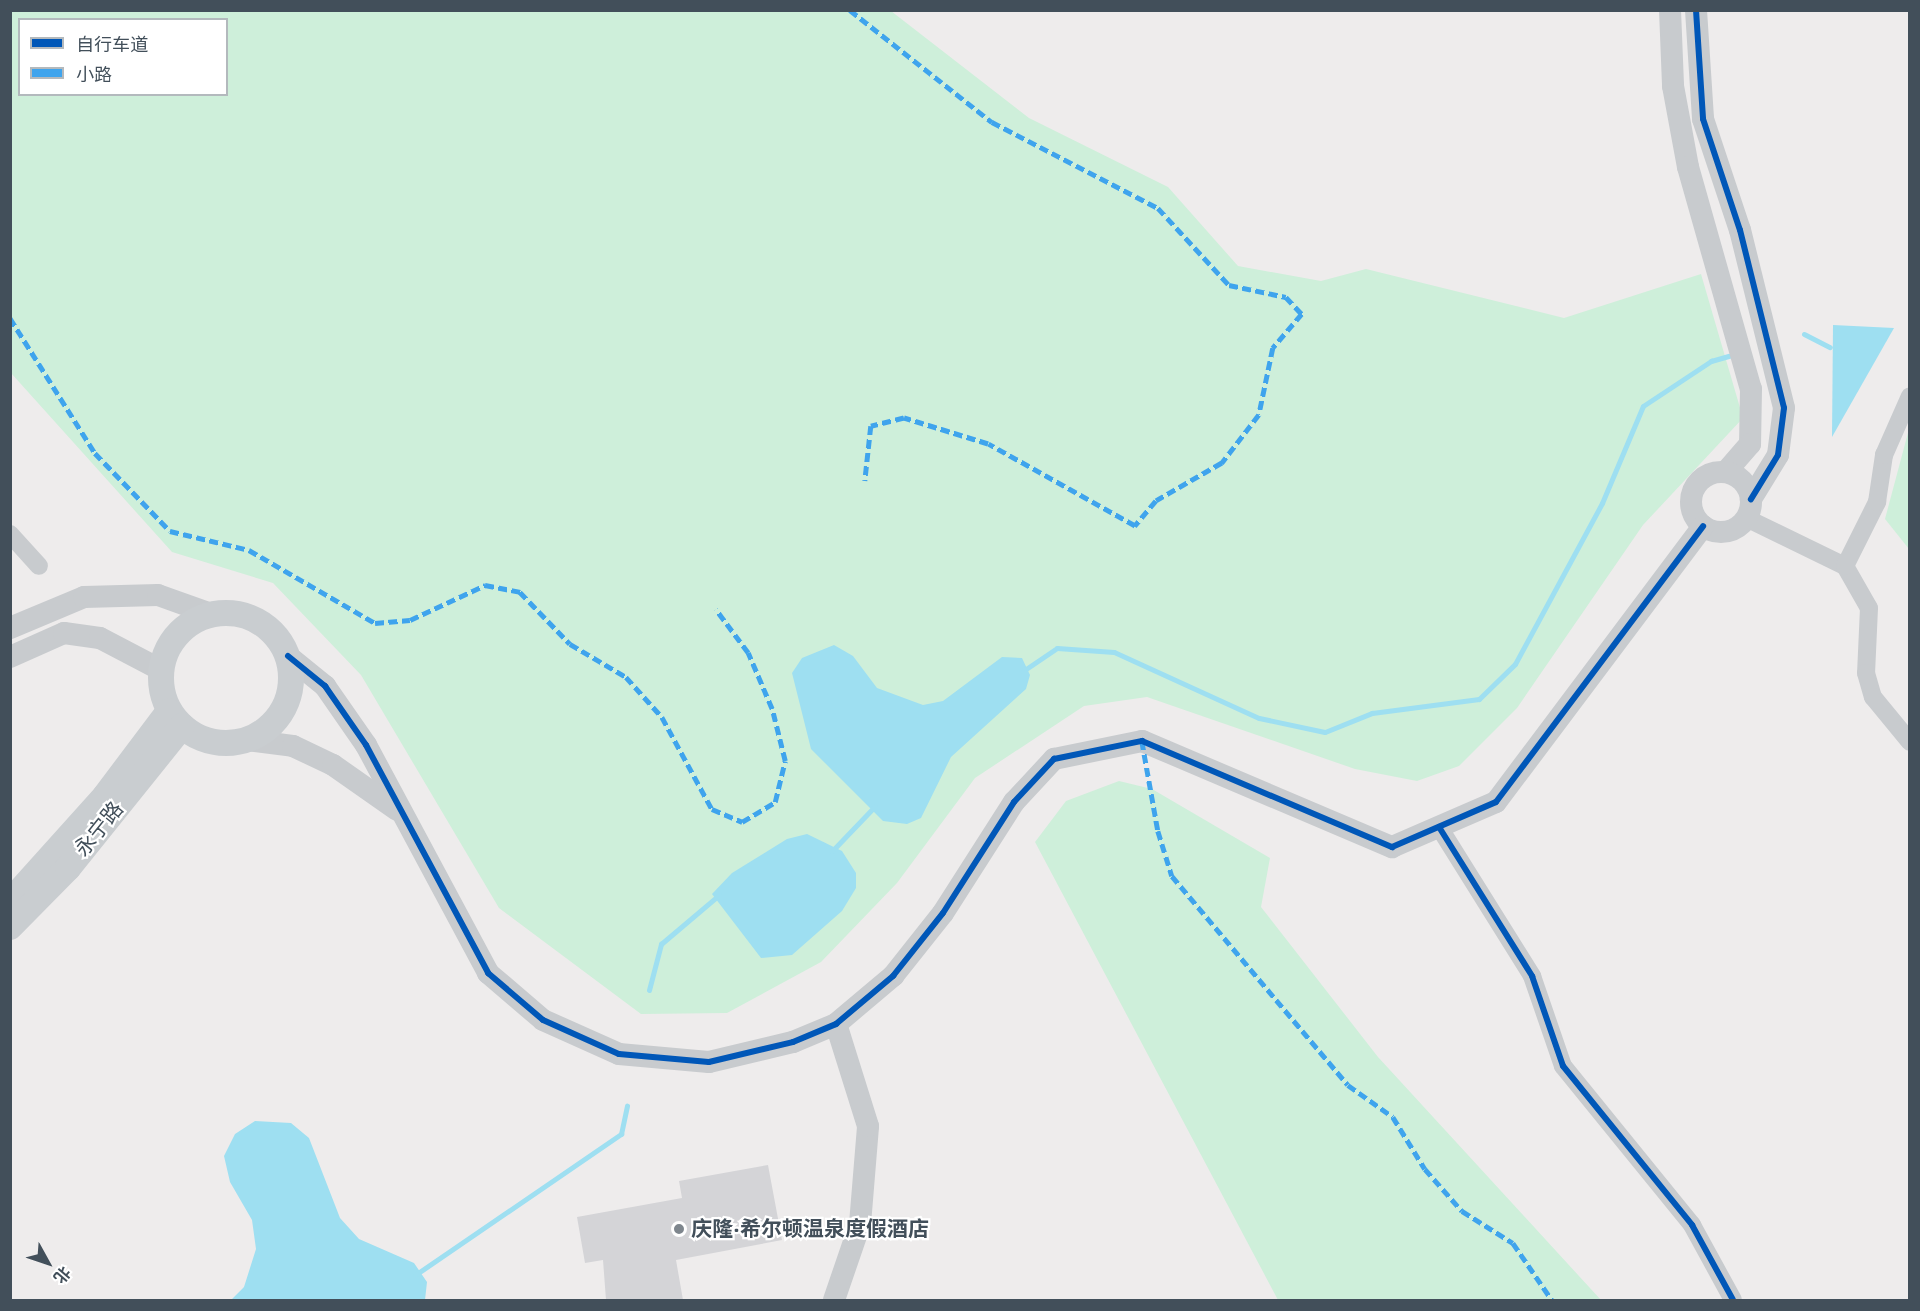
<!DOCTYPE html>
<html>
<head>
<meta charset="utf-8">
<style>
	body { margin:0 }
	#map { position:relative; width:1920px; height:1311px; overflow:hidden; background:#eeecec; font-family:Signika,"Noto Sans SC",sans-serif }
	div>[style] { position:absolute }
	.green>* { inset:0; background:#ceefda }
	.water>* { inset:0; background:#9edff1 }
	.stream>* { height:5px; margin:-2.5px; padding:0 2.5px; transform-origin:2.5px; border-radius:2.5px; background:#9edff1 }
	.building>* { inset:0; background:#d4d4d7 }
	.minor>* { height:18px; margin:-9px; padding:0 9px; transform-origin:9px; border-radius:9px; background:#c8cbce }
	.tertiary>* { height:22px; margin:-11px; padding:0 11px; transform-origin:11px; border-radius:11px; background:#c8cbce }
	.tertiary>.ring { margin:-11px; padding:0; box-sizing:content-box; background:none; border:22px solid #c8cbce; border-radius:50% }
	.secondary>* { height:26px; margin:-13px; padding:0 13px; transform-origin:13px; border-radius:13px; background:#c9cdd0 }
	.secondary>.ring { margin:-13px; padding:0; box-sizing:content-box; background:none; border:26px solid #c9cdd0; border-radius:50% }
	.quiet>* { height:4.5px; margin-top:-2.25px; transform-origin:0; background:repeating-linear-gradient(90deg,#3fa4ed 0 9px,transparent 0 13.5px) }
	.cycleway>* { height:6px; margin:-3px; padding:0 3px; transform-origin:3px; border-radius:3px; background:#0057b8 }
	.dots>* { width:16px; height:16px; translate:-50% -50%; box-sizing:border-box; border:3px solid #fff; border-radius:50% }
	span { translate:-50% -50%; white-space:nowrap; text-align:center; line-height:1.15; -webkit-text-stroke:4.5px #fff; paint-order:stroke }
	.street-label { font-size:21px; color:#424f5a }
	.poi-label { font-size:21px; color:#424f5a; font-weight:700 }
	.left { translate:0 -50%; text-align:left }
	.frame { position:absolute; inset:0; border:12px solid #424f5a; pointer-events:none }
	.legend { position:absolute; left:18px; top:18px; width:210px; height:78px; box-sizing:border-box; background:#fff; border:2px solid #b3b9bd; margin:0; padding:8px 10px; list-style:none; font-size:18px; color:#424f5a }
	.legend li { display:flex; align-items:center; gap:12px; height:30px }
	.legend b { width:30px; border:2px solid #b3b9bd }
	.north { position:absolute; left:18px; top:1233px; width:60px; height:60px; -webkit-text-stroke:4px #fff; paint-order:stroke; rotate:130deg; font-size:16px; font-weight:700; line-height:24px; text-align:center; color:#424f5a }
	.north::after { content:''; display:block; margin:auto; width:21px; height:27px; background:#424f5a; clip-path:polygon(50% 0,100% 100%,50% 72%,0 100%) }
</style>
</head>
<body>
<div id="map">
	<div class="green">
		<div style="clip-path:polygon(evenodd,10px 11px,891px 11px,1029px 118px,1168px 187px,1238px 266px,1321px 281px,1366px 269px,1564px 318px,1701px 274px,1743px 418px,1643px 525px,1517px 708px,1459px 766px,1417px 781px,1355px 769px,1147px 697px,1084px 706px,975px 778px,897px 883px,821px 962px,727px 1013px,641px 1014px,499px 908px,361px 675px,273px 583px,172px 552px,11px 373px,10px 11px,20px 20px,226px 20px,226px 94px,20px 94px,20px 20px)"></div>
		<div style="clip-path:polygon(1909px 429px,1910px 549px,1909px 549px,1885px 519px)"></div>
		<div style="clip-path:polygon(1119px 781px,1152px 789px,1270px 858px,1261px 907px,1378px 1057px,1601px 1300px,1278px 1300px,1035px 842px,1066px 801px)"></div>
	</div>
	<div class="water">
		<div style="clip-path:polygon(1833px 325px,1894px 328px,1832px 437px)"></div>
		<div style="clip-path:polygon(834px 645px,853px 656px,877px 688px,923px 705px,943px 701px,1002px 657px,1022px 658px,1030px 675px,1026px 689px,951px 757px,921px 818px,907px 824px,883px 821px,811px 749px,792px 673px,802px 658px)"></div>
		<div style="clip-path:polygon(807px 834px,842px 851px,856px 873px,856px 888px,842px 911px,792px 955px,761px 958px,712px 894px,732px 873px,787px 839px)"></div>
		<div style="clip-path:polygon(255px 1121px,291px 1123px,309px 1138px,340px 1218px,359px 1239px,414px 1263px,427px 1282px,425px 1300px,231px 1300px,244px 1287px,256px 1249px,252px 1220px,230px 1182px,224px 1156px,235px 1134px)"></div>
	</div>
	<div class="stream">
		<div style="left:1804px;top:334px;width:29px;rotate:27deg"></div>
		<div style="left:1023px;top:671px;width:41px;rotate:-34.1deg"></div>
		<div style="left:1057px;top:648px;width:57px;rotate:4deg"></div>
		<div style="left:1114px;top:652px;width:159px;rotate:24.5deg"></div>
		<div style="left:1259px;top:718px;width:67px;rotate:12deg"></div>
		<div style="left:1325px;top:732px;width:51px;rotate:-22deg"></div>
		<div style="left:1372px;top:713px;width:108px;rotate:-7.5deg"></div>
		<div style="left:1479px;top:699px;width:50px;rotate:-44.2deg"></div>
		<div style="left:1515px;top:664px;width:183px;rotate:-61.6deg"></div>
		<div style="left:1602px;top:503px;width:105px;rotate:-67.1deg"></div>
		<div style="left:1643px;top:406px;width:82px;rotate:-33.5deg"></div>
		<div style="left:1711px;top:361px;width:19px;rotate:-16deg"></div>
		<div style="left:832px;top:851px;width:62px;rotate:-46.3deg"></div>
		<div style="left:649px;top:990px;width:48px;rotate:-75.4deg"></div>
		<div style="left:661px;top:944px;width:76px;rotate:-40.2deg"></div>
		<div style="left:415px;top:1275px;width:250px;rotate:-34.4deg"></div>
		<div style="left:621px;top:1134px;width:29px;rotate:-78deg"></div>
	</div>
	<div class="building">
		<div style="clip-path:polygon(768px 1165px,782px 1240px,676px 1260px,683px 1300px,606px 1300px,603px 1260px,585px 1263px,577px 1217px,682px 1198px,679px 1181px)"></div>
	</div>
	<div class="minor">
		<div style="left:1746px;top:518px;width:110px;rotate:25.9deg"></div>
		<div style="left:1845px;top:566px;width:48px;rotate:60.3deg"></div>
		<div style="left:1869px;top:608px;width:65px;rotate:92.6deg"></div>
		<div style="left:1866px;top:673px;width:25px;rotate:74deg"></div>
		<div style="left:1873px;top:697px;width:58px;rotate:50.6deg"></div>
		<div style="left:10px;top:534px;width:43px;rotate:47.8deg"></div>
		<div style="left:1845px;top:566px;width:72px;rotate:-63.4deg"></div>
		<div style="left:1877px;top:502px;width:48px;rotate:-81.5deg"></div>
		<div style="left:1884px;top:455px;width:64px;rotate:-66.2deg"></div>
		<div style="left:1439px;top:827px;width:176px;rotate:58deg"></div>
		<div style="left:1532px;top:976px;width:95px;rotate:71deg"></div>
		<div style="left:1563px;top:1066px;width:205px;rotate:50.9deg"></div>
		<div style="left:1692px;top:1225px;width:85px;rotate:61.3deg"></div>
	</div>
	<div class="tertiary">
		<div style="left:1670px;top:10px;width:76px;rotate:87.7deg"></div>
		<div style="left:1673px;top:86px;width:82px;rotate:79.5deg"></div>
		<div style="left:1688px;top:167px;width:231px;rotate:74.2deg"></div>
		<div style="left:1751px;top:389px;width:55px;rotate:91deg"></div>
		<div style="left:1750px;top:444px;width:37px;rotate:131deg"></div>
		<div style="left:1696px;top:10px;width:109px;rotate:86.3deg"></div>
		<div style="left:1703px;top:119px;width:117px;rotate:71.6deg"></div>
		<div style="left:1740px;top:230px;width:183px;rotate:76.1deg"></div>
		<div style="left:1784px;top:408px;width:47px;rotate:97.3deg"></div>
		<div style="left:1778px;top:455px;width:52px;rotate:121.5deg"></div>
		<div class="ring" style="left:1691px;top:472px;width:38px;height:38px"></div>
		<div style="left:10px;top:628px;width:80px;rotate:-22.7deg"></div>
		<div style="left:84px;top:597px;width:74px;rotate:-1.5deg"></div>
		<div style="left:158px;top:595px;width:56px;rotate:19.7deg"></div>
		<div style="left:288px;top:656px;width:48px;rotate:39deg"></div>
		<div style="left:325px;top:686px;width:72px;rotate:55.2deg"></div>
		<div style="left:366px;top:745px;width:259px;rotate:61.8deg"></div>
		<div style="left:488px;top:973px;width:72px;rotate:40.5deg"></div>
		<div style="left:543px;top:1020px;width:83px;rotate:24.1deg"></div>
		<div style="left:619px;top:1054px;width:90px;rotate:5.1deg"></div>
		<div style="left:709px;top:1062px;width:86px;rotate:-13.4deg"></div>
		<div style="left:793px;top:1042px;width:47px;rotate:-22.7deg"></div>
		<div style="left:836px;top:1024px;width:75px;rotate:-40.1deg"></div>
		<div style="left:893px;top:976px;width:80px;rotate:-51.6deg"></div>
		<div style="left:943px;top:913px;width:132px;rotate:-57.4deg"></div>
		<div style="left:1014px;top:802px;width:59px;rotate:-47.1deg"></div>
		<div style="left:1054px;top:759px;width:90px;rotate:-11.6deg"></div>
		<div style="left:1142px;top:741px;width:272px;rotate:23deg"></div>
		<div style="left:1392px;top:847px;width:113px;rotate:-23.4deg"></div>
		<div style="left:1496px;top:802px;width:345px;rotate:-53.1deg"></div>
		<div style="left:10px;top:657px;width:59px;rotate:-24deg"></div>
		<div style="left:64px;top:633px;width:36px;rotate:8deg"></div>
		<div style="left:100px;top:638px;width:69px;rotate:27.7deg"></div>
		<div style="left:247px;top:740px;width:46px;rotate:7.4deg"></div>
		<div style="left:293px;top:746px;width:44px;rotate:25.4deg"></div>
		<div style="left:333px;top:765px;width:78px;rotate:35.1deg"></div>
		<div style="left:834px;top:1300px;width:80px;rotate:-71.1deg"></div>
		<div style="left:860px;top:1224px;width:98px;rotate:-85.3deg"></div>
		<div style="left:868px;top:1126px;width:107px;rotate:-107.4deg"></div>
	</div>
	<div class="secondary">
		<div class="ring" style="left:161px;top:613px;width:104px;height:104px"></div>
		<div style="left:10px;top:902px;width:142px;rotate:-48.1deg"></div>
		<div style="left:105px;top:796px;width:106px;rotate:-53deg"></div>
		<div style="left:10px;top:927px;width:83px;rotate:-45.5deg"></div>
		<div style="left:68px;top:868px;width:182px;rotate:-51.2deg"></div>
	</div>
	<div class="quiet">
		<div style="left:850px;top:10px;width:181px;rotate:38.3deg"></div>
		<div style="left:992px;top:122px;width:187px;rotate:27.4deg"></div>
		<div style="left:1158px;top:208px;width:105px;rotate:47.3deg"></div>
		<div style="left:1229px;top:285px;width:58px;rotate:11.9deg"></div>
		<div style="left:1286px;top:297px;width:23px;rotate:47deg"></div>
		<div style="left:1302px;top:314px;width:45px;rotate:130.5deg"></div>
		<div style="left:1273px;top:348px;width:68px;rotate:101.8deg"></div>
		<div style="left:1259px;top:415px;width:61px;rotate:127.6deg"></div>
		<div style="left:1222px;top:463px;width:76px;rotate:150.1deg"></div>
		<div style="left:1156px;top:501px;width:33px;rotate:130deg"></div>
		<div style="left:1135px;top:526px;width:168px;rotate:-150.8deg"></div>
		<div style="left:988px;top:444px;width:88px;rotate:-162.8deg"></div>
		<div style="left:904px;top:418px;width:34px;rotate:166deg"></div>
		<div style="left:871px;top:426px;width:55px;rotate:96.2deg"></div>
		<div style="left:10px;top:318px;width:160px;rotate:57.8deg"></div>
		<div style="left:95px;top:453px;width:108px;rotate:46.1deg"></div>
		<div style="left:170px;top:531px;width:81px;rotate:13.5deg"></div>
		<div style="left:249px;top:550px;width:146px;rotate:30.1deg"></div>
		<div style="left:375px;top:623px;width:35px;rotate:-5deg"></div>
		<div style="left:410px;top:620px;width:83px;rotate:-25deg"></div>
		<div style="left:485px;top:585px;width:36px;rotate:11deg"></div>
		<div style="left:520px;top:592px;width:72px;rotate:46.1deg"></div>
		<div style="left:570px;top:644px;width:65px;rotate:30.5deg"></div>
		<div style="left:626px;top:677px;width:54px;rotate:48deg"></div>
		<div style="left:662px;top:717px;width:105px;rotate:61.5deg"></div>
		<div style="left:712px;top:809px;width:33px;rotate:23deg"></div>
		<div style="left:742px;top:822px;width:39px;rotate:-31deg"></div>
		<div style="left:775px;top:802px;width:42px;rotate:-76.3deg"></div>
		<div style="left:785px;top:761px;width:54px;rotate:-104deg"></div>
		<div style="left:772px;top:709px;width:61px;rotate:-113.2deg"></div>
		<div style="left:748px;top:653px;width:54px;rotate:-126.7deg"></div>
		<div style="left:1142px;top:741px;width:91px;rotate:79.9deg"></div>
		<div style="left:1158px;top:831px;width:47px;rotate:72.7deg"></div>
		<div style="left:1172px;top:876px;width:273px;rotate:49.9deg"></div>
		<div style="left:1348px;top:1085px;width:55px;rotate:35.4deg"></div>
		<div style="left:1393px;top:1117px;width:61px;rotate:58.4deg"></div>
		<div style="left:1425px;top:1169px;width:56px;rotate:48.6deg"></div>
		<div style="left:1462px;top:1211px;width:60px;rotate:32.1deg"></div>
		<div style="left:1513px;top:1243px;width:69px;rotate:55.6deg"></div>
	</div>
	<div class="cycleway">
		<div style="left:1696px;top:10px;width:109px;rotate:86.3deg"></div>
		<div style="left:1703px;top:119px;width:117px;rotate:71.6deg"></div>
		<div style="left:1740px;top:230px;width:183px;rotate:76.1deg"></div>
		<div style="left:1784px;top:408px;width:47px;rotate:97.3deg"></div>
		<div style="left:1778px;top:455px;width:52px;rotate:121.5deg"></div>
		<div style="left:288px;top:656px;width:48px;rotate:39deg"></div>
		<div style="left:325px;top:686px;width:72px;rotate:55.2deg"></div>
		<div style="left:366px;top:745px;width:259px;rotate:61.8deg"></div>
		<div style="left:488px;top:973px;width:72px;rotate:40.5deg"></div>
		<div style="left:543px;top:1020px;width:83px;rotate:24.1deg"></div>
		<div style="left:619px;top:1054px;width:90px;rotate:5.1deg"></div>
		<div style="left:709px;top:1062px;width:86px;rotate:-13.4deg"></div>
		<div style="left:793px;top:1042px;width:47px;rotate:-22.7deg"></div>
		<div style="left:836px;top:1024px;width:75px;rotate:-40.1deg"></div>
		<div style="left:893px;top:976px;width:80px;rotate:-51.6deg"></div>
		<div style="left:943px;top:913px;width:132px;rotate:-57.4deg"></div>
		<div style="left:1014px;top:802px;width:59px;rotate:-47.1deg"></div>
		<div style="left:1054px;top:759px;width:90px;rotate:-11.6deg"></div>
		<div style="left:1142px;top:741px;width:272px;rotate:23deg"></div>
		<div style="left:1392px;top:847px;width:113px;rotate:-23.4deg"></div>
		<div style="left:1496px;top:802px;width:345px;rotate:-53.1deg"></div>
		<div style="left:1439px;top:827px;width:176px;rotate:58deg"></div>
		<div style="left:1532px;top:976px;width:95px;rotate:71deg"></div>
		<div style="left:1563px;top:1066px;width:205px;rotate:50.9deg"></div>
		<div style="left:1692px;top:1225px;width:85px;rotate:61.3deg"></div>
	</div>
	<div class="dots">
		<div style="left:679px;top:1229px;background:#7e868d"></div>
	</div>
	<div class="street-label">
		<span style="left:99px;top:829px;rotate:-51deg">永宁路</span>
	</div>
	<div class="poi-label">
		<span class="left" style="left:691px;top:1229px">庆隆·希尔顿温泉度假酒店</span>
	</div>
	<div class="frame"></div>
	<ul class="legend">
	<li><b style="height:8px;background:#0057b8"></b>自行车道</li>
	<li><b style="height:8px;background:#3fa4ed"></b>小路</li>
	</ul>
	<div class="north">北</div>
</div>
</body>
</html>
